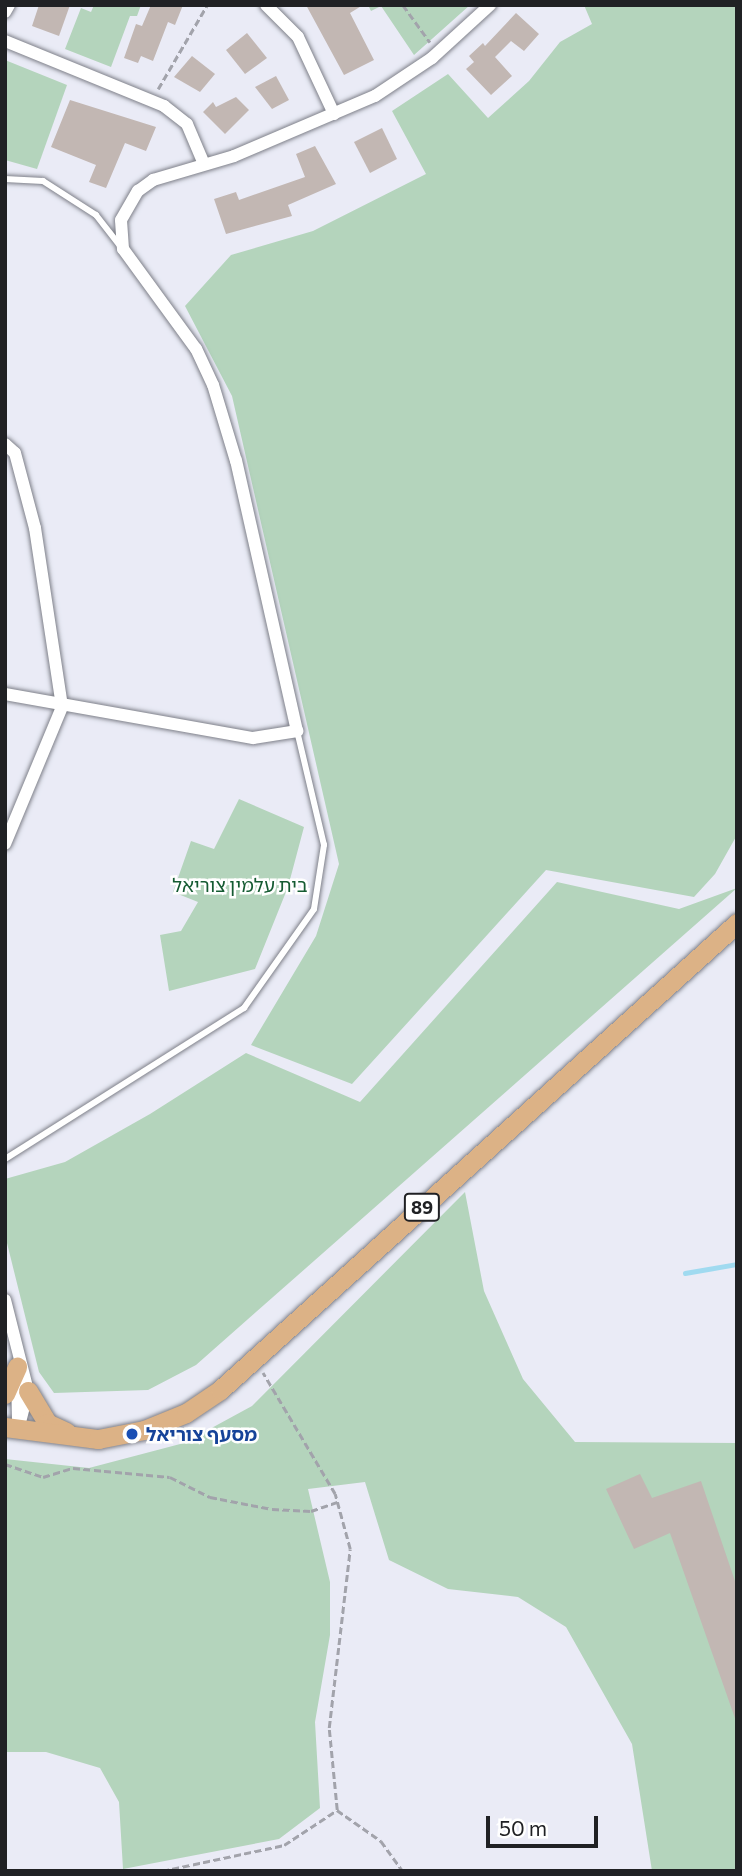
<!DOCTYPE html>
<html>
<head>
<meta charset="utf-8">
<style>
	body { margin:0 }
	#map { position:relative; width:742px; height:1876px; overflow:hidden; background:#eaebf6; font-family:Commissioner,"Noto Sans Hebrew",sans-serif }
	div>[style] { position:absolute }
	.green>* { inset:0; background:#b4d4bc }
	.stream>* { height:4.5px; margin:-2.25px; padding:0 2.25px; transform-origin:2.25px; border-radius:2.25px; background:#a0daf0 }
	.building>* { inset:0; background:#c2b7b3 }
	.path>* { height:2.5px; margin-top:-1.25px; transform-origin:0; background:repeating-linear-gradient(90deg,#a2a3ab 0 7px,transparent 0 10.5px) }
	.roads { filter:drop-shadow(0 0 2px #7e8089) drop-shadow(0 0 2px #7e8089) }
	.service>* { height:6px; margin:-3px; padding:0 3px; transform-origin:3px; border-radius:3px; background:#fff }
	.minor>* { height:12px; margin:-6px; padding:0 6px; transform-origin:6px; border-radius:6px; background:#fff }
	.trunk>* { height:19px; margin:-9.5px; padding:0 9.5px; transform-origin:9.5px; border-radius:9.5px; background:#dcb286 }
	.dots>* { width:19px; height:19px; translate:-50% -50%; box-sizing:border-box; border:4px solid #fff; border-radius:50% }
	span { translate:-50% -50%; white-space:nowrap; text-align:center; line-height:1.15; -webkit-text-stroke:5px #fff; paint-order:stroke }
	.shield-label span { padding:2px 5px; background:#fff; border:2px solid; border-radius:5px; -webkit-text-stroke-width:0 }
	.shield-label { font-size:18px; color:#202124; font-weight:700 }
	.park-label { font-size:19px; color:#155b32 }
	.transit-label { font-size:19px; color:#164399; font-weight:700 }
	.left { translate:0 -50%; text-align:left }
	.frame { position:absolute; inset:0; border:7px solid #202124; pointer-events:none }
	.scale { position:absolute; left:486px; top:1816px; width:112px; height:32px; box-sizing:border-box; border:4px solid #202124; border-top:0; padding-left:9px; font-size:21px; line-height:24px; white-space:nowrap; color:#202124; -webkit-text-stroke:5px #fff; paint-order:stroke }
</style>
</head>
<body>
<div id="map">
	<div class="green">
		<div style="clip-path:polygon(94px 5px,141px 5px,137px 16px,130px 16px,111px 67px,65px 49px,81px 8px,91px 12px)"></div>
		<div style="clip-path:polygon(368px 5px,470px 5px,414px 55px,381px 6px,371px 11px)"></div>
		<div style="clip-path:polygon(584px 5px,737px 5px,737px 835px,715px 874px,694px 897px,546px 870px,352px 1084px,251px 1045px,316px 936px,339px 864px,232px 396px,185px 306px,231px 255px,313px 231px,426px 174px,392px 111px,448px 74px,488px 118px,529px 81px,560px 42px,592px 24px)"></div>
		<div style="clip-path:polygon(5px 60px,67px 85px,37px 169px,5px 160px)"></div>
		<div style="clip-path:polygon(239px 799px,304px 827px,288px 887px,255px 969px,169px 991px,160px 935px,181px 931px,198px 902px,173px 892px,191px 841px,214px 849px)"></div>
		<div style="clip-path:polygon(557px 882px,679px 909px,737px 888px,196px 1365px,148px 1390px,54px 1393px,39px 1372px,5px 1235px,5px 1179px,65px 1162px,150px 1114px,246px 1053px,360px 1102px)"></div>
		<div style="clip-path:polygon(465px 1192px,484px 1291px,523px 1379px,575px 1442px,737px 1443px,737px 1871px,652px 1871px,632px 1744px,566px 1627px,518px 1597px,448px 1589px,389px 1560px,365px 1482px,308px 1489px,330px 1582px,330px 1635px,315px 1722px,320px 1808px,279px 1839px,123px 1869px,119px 1802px,100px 1768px,46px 1752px,5px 1752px,5px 1459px,89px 1468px,184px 1443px,252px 1406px)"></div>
	</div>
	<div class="stream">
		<div style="left:685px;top:1273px;width:53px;rotate:-9.8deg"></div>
	</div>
	<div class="building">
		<div style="clip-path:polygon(39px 5px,70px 5px,59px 36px,32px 26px)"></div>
		<div style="clip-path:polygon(151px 5px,183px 5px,175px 25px,168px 22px,153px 61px,141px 56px,138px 63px,124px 58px,136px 24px,142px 26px)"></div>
		<div style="clip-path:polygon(306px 5px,363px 5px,350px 13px,374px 60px,344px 75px)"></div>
		<div style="clip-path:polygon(516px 13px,539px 34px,524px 51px,511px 41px,495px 57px,512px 76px,491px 95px,466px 69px,474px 62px,469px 56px,483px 43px,485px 46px)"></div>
		<div style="clip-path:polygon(247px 33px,267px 58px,245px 74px,226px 50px)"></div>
		<div style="clip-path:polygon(192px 56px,215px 74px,200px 92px,174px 77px)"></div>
		<div style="clip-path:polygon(276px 76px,289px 100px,272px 109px,255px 87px)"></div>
		<div style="clip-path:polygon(236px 97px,249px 110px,225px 134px,203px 112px,213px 102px,216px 107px)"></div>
		<div style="clip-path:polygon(70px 100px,156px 127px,146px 151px,125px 143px,106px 188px,89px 182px,96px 165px,51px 147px)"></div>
		<div style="clip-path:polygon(382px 128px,397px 159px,370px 173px,354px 142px)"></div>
		<div style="clip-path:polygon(315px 146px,336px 184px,288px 205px,292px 216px,226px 234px,214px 199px,236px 192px,239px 200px,305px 177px,296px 154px)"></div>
		<div style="clip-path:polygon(640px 1474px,652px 1498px,701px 1481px,737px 1587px,737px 1724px,670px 1533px,634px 1549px,606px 1489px)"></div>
	</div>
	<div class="path">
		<div style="left:403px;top:5px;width:46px;rotate:53.9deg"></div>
		<div style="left:158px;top:89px;width:97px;rotate:-59.7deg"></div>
		<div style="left:5px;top:1464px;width:40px;rotate:18.9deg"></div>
		<div style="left:43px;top:1477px;width:31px;rotate:-17deg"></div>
		<div style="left:73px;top:1468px;width:97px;rotate:5.3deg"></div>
		<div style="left:170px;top:1477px;width:45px;rotate:26.6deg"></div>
		<div style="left:210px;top:1497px;width:63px;rotate:11deg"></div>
		<div style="left:272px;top:1509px;width:39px;rotate:3deg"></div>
		<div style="left:311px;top:1511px;width:28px;rotate:-19deg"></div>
		<div style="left:337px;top:1810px;width:54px;rotate:35.2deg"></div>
		<div style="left:381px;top:1841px;width:37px;rotate:54deg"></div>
		<div style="left:162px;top:1871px;width:125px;rotate:-12deg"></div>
		<div style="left:284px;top:1845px;width:64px;rotate:-33.4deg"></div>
		<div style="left:337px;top:1810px;width:82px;rotate:-95.6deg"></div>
		<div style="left:329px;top:1728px;width:180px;rotate:-83.3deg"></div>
		<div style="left:350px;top:1549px;width:57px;rotate:-105.3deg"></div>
		<div style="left:335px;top:1494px;width:141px;rotate:-120.8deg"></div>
	</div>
	<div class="roads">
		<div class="service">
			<div style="left:5px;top:179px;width:38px;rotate:3deg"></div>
			<div style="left:43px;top:181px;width:63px;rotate:32.7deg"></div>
			<div style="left:96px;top:215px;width:41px;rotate:52deg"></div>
			<div style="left:5px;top:1159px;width:283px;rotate:-32.3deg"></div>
			<div style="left:244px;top:1008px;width:121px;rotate:-54.7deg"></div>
			<div style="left:314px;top:909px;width:65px;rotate:-81.1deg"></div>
			<div style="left:324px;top:845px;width:117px;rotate:-103.3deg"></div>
		</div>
		<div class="minor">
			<div style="left:266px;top:5px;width:45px;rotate:45deg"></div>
			<div style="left:298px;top:37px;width:85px;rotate:64.9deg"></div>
			<div style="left:5px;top:12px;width:8px;rotate:-60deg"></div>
			<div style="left:5px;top:41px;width:172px;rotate:22.2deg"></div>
			<div style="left:164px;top:106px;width:29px;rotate:38deg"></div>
			<div style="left:187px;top:124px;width:43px;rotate:67deg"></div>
			<div style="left:5px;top:444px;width:13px;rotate:42deg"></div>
			<div style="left:15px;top:453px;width:78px;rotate:75.1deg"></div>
			<div style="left:35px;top:528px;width:181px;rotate:81.4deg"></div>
			<div style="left:62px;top:707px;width:148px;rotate:112.6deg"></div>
			<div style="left:5px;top:694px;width:252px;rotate:10.1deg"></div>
			<div style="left:253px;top:738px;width:45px;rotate:-9deg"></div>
			<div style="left:297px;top:731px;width:277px;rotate:-102.7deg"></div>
			<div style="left:236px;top:461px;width:79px;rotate:-106.8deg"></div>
			<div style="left:213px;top:385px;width:40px;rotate:-115deg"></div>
			<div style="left:196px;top:349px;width:124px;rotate:-126.1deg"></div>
			<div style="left:123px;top:249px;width:29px;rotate:-94deg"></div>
			<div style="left:121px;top:220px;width:34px;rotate:-60deg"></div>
			<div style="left:138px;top:191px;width:19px;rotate:-36deg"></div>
			<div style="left:153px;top:180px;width:84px;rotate:-16.5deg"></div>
			<div style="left:234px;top:156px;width:153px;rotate:-23.1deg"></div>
			<div style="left:375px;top:96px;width:69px;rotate:-33.7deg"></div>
			<div style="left:432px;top:58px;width:79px;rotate:-42.4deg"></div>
			<div style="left:5px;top:1300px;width:94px;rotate:75.8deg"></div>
			<div style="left:28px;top:1391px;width:40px;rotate:104.4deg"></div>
			<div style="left:17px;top:1376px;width:45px;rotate:88.7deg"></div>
		</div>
		<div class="trunk">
			<div style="left:28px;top:1391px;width:37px;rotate:59deg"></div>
			<div style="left:47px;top:1423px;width:21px;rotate:25deg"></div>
			<div style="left:5px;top:1394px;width:30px;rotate:-66deg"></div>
			<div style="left:5px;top:1427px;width:94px;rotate:7.4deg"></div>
			<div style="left:98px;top:1439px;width:47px;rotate:-11.1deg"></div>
			<div style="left:144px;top:1430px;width:45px;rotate:-22deg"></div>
			<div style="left:186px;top:1413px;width:41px;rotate:-34.1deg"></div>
			<div style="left:220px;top:1390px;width:697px;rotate:-42.09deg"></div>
		</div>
	</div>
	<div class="dots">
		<div style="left:132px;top:1434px;background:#1a4fb4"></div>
	</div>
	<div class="shield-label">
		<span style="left:422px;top:1207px">89</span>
	</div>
	<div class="park-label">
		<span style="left:240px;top:885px">בית עלמין צוריאל</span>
	</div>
	<div class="transit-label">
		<span class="left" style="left:146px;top:1434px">מסעף צוריאל</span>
	</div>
	<div class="frame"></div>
	<div class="scale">50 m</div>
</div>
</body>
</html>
